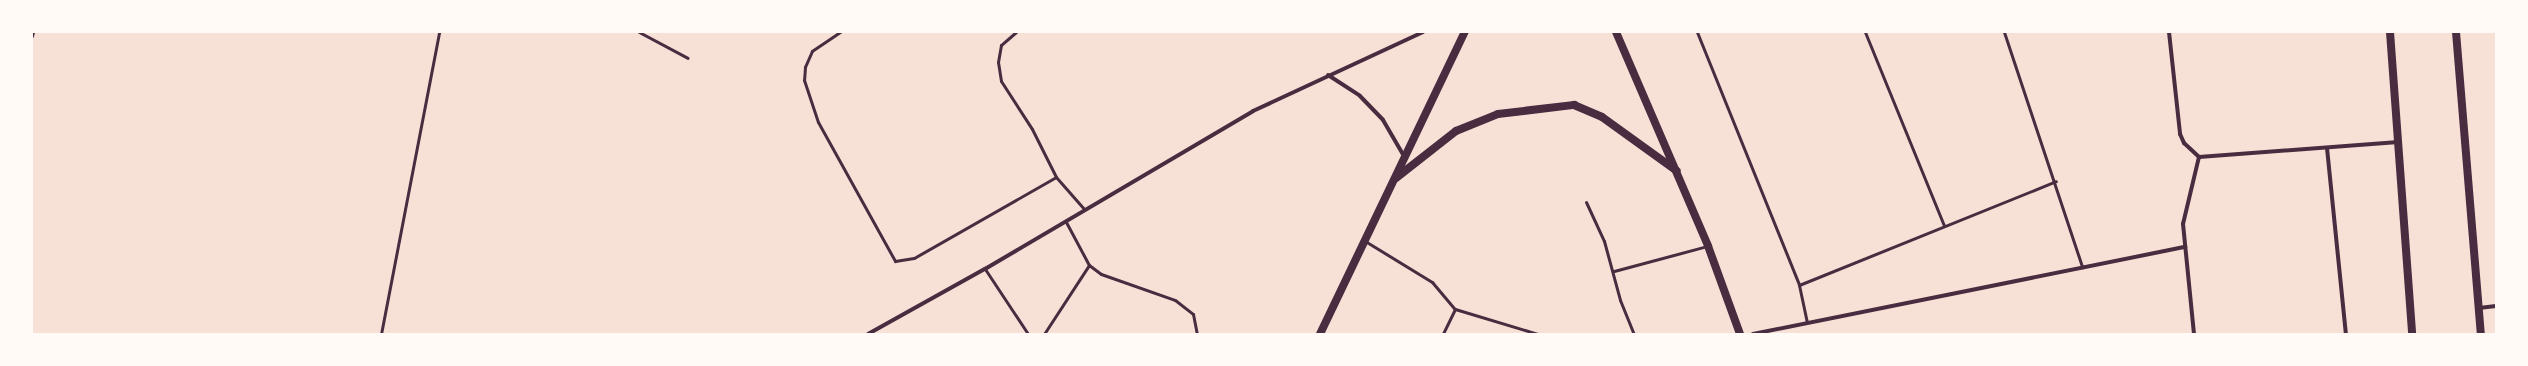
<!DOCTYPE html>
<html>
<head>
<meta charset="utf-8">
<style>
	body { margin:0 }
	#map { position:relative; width:2528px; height:366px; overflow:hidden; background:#f7e1d7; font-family:Montserrat,sans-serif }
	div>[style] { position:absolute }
	.service>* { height:3px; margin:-1.5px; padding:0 1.5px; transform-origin:1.5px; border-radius:1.5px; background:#4a2c40 }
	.minor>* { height:4px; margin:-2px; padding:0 2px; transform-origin:2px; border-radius:2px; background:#4a2c40 }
	.secondary>* { height:8px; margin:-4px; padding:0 4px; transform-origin:4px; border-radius:4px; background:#4a2c40 }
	span { translate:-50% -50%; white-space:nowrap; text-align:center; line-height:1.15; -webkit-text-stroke:3px #fffaf5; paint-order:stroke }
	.frame { position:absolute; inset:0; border:33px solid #fffaf5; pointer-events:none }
</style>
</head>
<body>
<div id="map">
	<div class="service">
		<div style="left:639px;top:32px;width:55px;rotate:28deg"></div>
		<div style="left:840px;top:32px;width:34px;rotate:146deg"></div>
		<div style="left:812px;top:51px;width:17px;rotate:114deg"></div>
		<div style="left:805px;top:67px;width:13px;rotate:94deg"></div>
		<div style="left:804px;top:80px;width:44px;rotate:71.6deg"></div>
		<div style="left:818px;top:122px;width:159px;rotate:61deg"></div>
		<div style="left:895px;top:261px;width:19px;rotate:-9deg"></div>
		<div style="left:914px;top:258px;width:163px;rotate:-29.7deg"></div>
		<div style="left:1016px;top:32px;width:20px;rotate:139deg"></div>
		<div style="left:1001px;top:45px;width:17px;rotate:100deg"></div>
		<div style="left:998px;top:62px;width:19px;rotate:81deg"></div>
		<div style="left:1001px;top:81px;width:57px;rotate:57.1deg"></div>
		<div style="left:1032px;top:129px;width:54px;rotate:63.4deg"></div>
		<div style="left:1056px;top:177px;width:43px;rotate:48.8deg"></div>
		<div style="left:1697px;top:32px;width:273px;rotate:68deg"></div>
		<div style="left:1799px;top:285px;width:38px;rotate:78deg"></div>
		<div style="left:1865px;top:32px;width:209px;rotate:67.8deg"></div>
		<div style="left:2004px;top:32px;width:248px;rotate:71.6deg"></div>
		<div style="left:32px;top:36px;width:4px;rotate:-76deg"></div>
		<div style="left:1586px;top:202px;width:43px;rotate:65.2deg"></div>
		<div style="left:1604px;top:241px;width:61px;rotate:74.8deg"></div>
		<div style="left:1620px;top:300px;width:37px;rotate:68deg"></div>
		<div style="left:1066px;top:222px;width:49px;rotate:61.9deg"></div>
		<div style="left:1089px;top:265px;width:15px;rotate:37deg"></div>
		<div style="left:1101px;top:274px;width:78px;rotate:19.4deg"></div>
		<div style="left:1175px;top:300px;width:23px;rotate:38deg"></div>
		<div style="left:1193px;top:314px;width:20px;rotate:79deg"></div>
		<div style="left:1365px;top:241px;width:79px;rotate:31.5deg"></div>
		<div style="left:1432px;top:282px;width:35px;rotate:50deg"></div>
		<div style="left:1455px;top:309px;width:28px;rotate:116deg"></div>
		<div style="left:985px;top:269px;width:78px;rotate:56.5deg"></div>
		<div style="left:1614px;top:271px;width:96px;rotate:-15deg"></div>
		<div style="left:1799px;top:285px;width:277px;rotate:-22deg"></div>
		<div style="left:1455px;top:309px;width:87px;rotate:16.8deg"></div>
		<div style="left:381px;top:334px;width:308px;rotate:-79.1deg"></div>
		<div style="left:1044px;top:334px;width:82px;rotate:-56.9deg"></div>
	</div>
	<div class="minor">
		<div style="left:2169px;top:32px;width:103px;rotate:83.8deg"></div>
		<div style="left:2180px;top:134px;width:10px;rotate:66deg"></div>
		<div style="left:2184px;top:143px;width:21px;rotate:43deg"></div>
		<div style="left:1328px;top:75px;width:38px;rotate:33deg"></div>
		<div style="left:1360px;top:96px;width:33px;rotate:46deg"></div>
		<div style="left:1383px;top:120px;width:44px;rotate:59.9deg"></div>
		<div style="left:2327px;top:148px;width:187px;rotate:84.2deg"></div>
		<div style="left:2199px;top:157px;width:200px;rotate:-4.3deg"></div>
		<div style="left:2479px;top:308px;width:17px;rotate:-7deg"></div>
		<div style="left:868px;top:334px;width:134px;rotate:-29.1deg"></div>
		<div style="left:985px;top:269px;width:311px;rotate:-30.5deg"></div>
		<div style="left:1253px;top:111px;width:187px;rotate:-24.9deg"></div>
		<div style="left:1753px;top:334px;width:441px;rotate:-11.4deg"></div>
		<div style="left:2194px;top:334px;width:111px;rotate:-95.7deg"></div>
		<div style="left:2183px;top:224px;width:69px;rotate:-76.6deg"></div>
	</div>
	<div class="secondary">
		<div style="left:1616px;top:32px;width:233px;rotate:66.7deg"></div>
		<div style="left:1708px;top:246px;width:94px;rotate:70deg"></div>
		<div style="left:2390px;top:32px;width:303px;rotate:85.8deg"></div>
		<div style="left:2456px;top:32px;width:303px;rotate:85.3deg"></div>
		<div style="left:1396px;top:178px;width:76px;rotate:-38.1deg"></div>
		<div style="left:1456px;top:131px;width:45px;rotate:-22deg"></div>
		<div style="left:1498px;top:114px;width:77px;rotate:-6.8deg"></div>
		<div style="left:1574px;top:105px;width:30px;rotate:23deg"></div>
		<div style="left:1602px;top:117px;width:92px;rotate:35.8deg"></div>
		<div style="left:1320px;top:334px;width:335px;rotate:-64.4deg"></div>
	</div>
	<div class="frame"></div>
</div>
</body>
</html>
